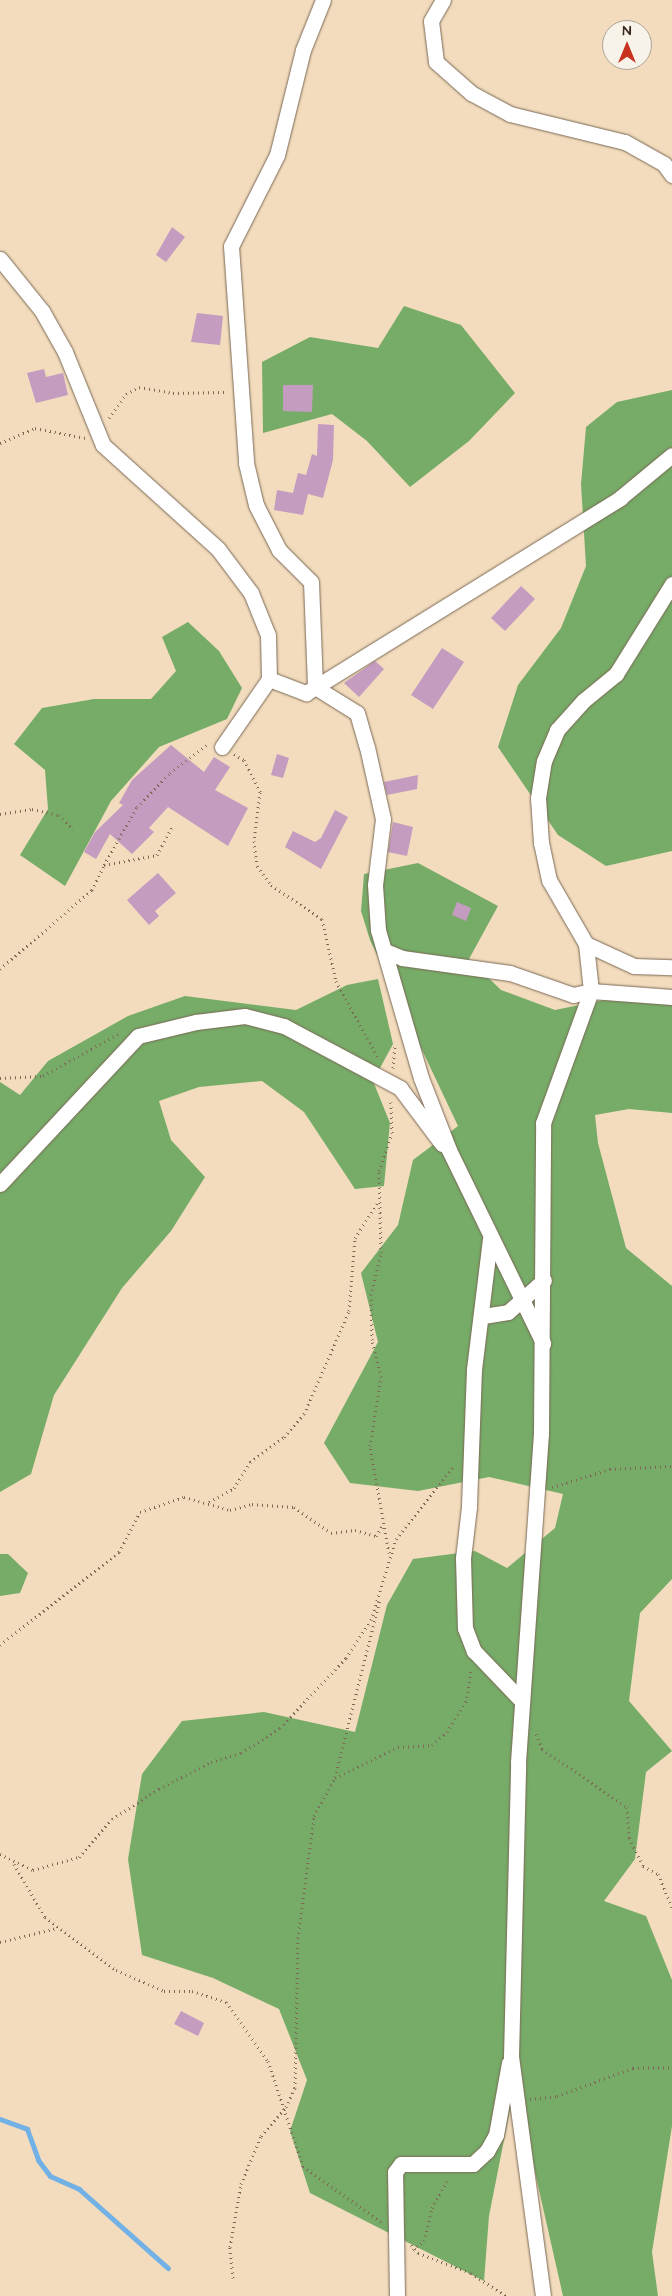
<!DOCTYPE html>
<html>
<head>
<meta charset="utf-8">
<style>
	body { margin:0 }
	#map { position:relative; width:672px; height:2296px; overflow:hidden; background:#f2dcbd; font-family:"Architects Daughter",sans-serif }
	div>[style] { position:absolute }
	.forest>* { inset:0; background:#76ac68 }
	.stream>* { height:5px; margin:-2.5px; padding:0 2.5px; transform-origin:2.5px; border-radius:2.5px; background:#71b1e5 }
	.building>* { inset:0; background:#c39cc0 }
	.path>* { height:3px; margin-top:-1.5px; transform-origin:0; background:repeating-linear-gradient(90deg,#7b6856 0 1px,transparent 0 5px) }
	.roads { filter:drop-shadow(0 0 1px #7b6856) drop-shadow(0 0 1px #7b6856) }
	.street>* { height:15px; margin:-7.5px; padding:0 7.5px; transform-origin:7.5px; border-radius:7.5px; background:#fff }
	span { translate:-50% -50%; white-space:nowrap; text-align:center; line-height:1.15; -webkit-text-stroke:4.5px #f7f3e8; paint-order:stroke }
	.north { position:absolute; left:602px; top:20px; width:50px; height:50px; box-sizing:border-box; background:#f7f3e8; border:1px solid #aca397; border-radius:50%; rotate:0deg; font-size:14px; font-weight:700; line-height:20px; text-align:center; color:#3b2a1e }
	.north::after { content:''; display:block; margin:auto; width:18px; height:22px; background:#c8321e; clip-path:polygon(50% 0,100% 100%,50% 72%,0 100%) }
</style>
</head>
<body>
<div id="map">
	<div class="forest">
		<div style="clip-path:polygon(404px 306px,461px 325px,515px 393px,469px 441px,410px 487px,367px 441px,332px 414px,263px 433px,262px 362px,310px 337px,378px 348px)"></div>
		<div style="clip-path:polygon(672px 390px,672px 851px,606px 866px,558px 835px,498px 747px,518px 685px,561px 628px,586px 566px,581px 484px,586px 427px,617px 402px)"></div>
		<div style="clip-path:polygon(188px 622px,219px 651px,242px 688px,227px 719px,159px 747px,111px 801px,65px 886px,20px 855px,48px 809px,45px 770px,14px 744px,42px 708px,94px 699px,151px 699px,176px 671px,162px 637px)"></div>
		<div style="clip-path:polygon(418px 863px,498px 906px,469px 959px,501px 990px,555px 1010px,652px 990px,672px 991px,672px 1113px,629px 1109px,595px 1115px,598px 1143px,626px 1248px,672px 1286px,672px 1579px,640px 1613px,629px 1701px,672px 1751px,646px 1772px,635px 1859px,604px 1901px,646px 1916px,672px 1980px,672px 2126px,652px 2252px,658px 2296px,563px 2296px,515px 2084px,489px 2216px,484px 2281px,310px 2193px,290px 2131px,307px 2080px,279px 2009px,213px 1978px,142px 1955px,128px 1859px,142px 1774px,182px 1721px,264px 1712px,355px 1732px,387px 1605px,413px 1559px,475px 1551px,507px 1568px,555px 1528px,563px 1494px,489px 1477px,418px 1491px,350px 1483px,324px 1443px,378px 1342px,361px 1273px,398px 1225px,413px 1160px,458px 1126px,370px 940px,361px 911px,364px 874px)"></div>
		<div style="clip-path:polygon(378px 979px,393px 1044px,373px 1081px,390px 1123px,384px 1186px,355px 1189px,304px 1112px,262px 1081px,199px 1087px,159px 1101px,171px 1140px,205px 1177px,171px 1231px,122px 1288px,54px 1395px,31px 1474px,0 1492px,0 1082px,20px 1095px,48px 1061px,128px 1016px,185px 996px,296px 1010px,347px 985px)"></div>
		<div style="clip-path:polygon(0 1554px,8px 1554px,28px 1573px,20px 1593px,0 1596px)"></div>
	</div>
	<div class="stream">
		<div style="left:0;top:2119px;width:29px;rotate:20deg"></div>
		<div style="left:27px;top:2129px;width:33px;rotate:70deg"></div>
		<div style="left:38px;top:2160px;width:20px;rotate:53deg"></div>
		<div style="left:50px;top:2176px;width:32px;rotate:24deg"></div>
		<div style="left:79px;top:2189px;width:119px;rotate:41.6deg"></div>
	</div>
	<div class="building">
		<div style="clip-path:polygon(172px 227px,185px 237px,166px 262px,156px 255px)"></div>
		<div style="clip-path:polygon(197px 313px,223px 316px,220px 345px,191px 342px)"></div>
		<div style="clip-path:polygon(44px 369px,46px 377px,63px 373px,68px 395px,36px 403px,27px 373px)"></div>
		<div style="clip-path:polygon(283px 385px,313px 385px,312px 412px,283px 411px)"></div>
		<div style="clip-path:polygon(318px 424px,334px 425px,333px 460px,323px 498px,308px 494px,303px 515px,274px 510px,277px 490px,293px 493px,298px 473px,306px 475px,312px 454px,317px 456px)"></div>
		<div style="clip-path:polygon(521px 586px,535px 599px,505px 631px,491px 618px)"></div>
		<div style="clip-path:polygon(442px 648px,464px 662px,433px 709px,411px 695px)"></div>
		<div style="clip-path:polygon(375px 661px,384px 669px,359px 697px,344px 683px)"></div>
		<div style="clip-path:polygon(171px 745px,204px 772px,214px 757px,230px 767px,215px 790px,248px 808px,228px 846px,168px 807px,149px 828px,154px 832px,132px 854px,110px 834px,96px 859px,84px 852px,95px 832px,123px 805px,119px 803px,132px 780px)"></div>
		<div style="clip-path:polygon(277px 754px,289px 758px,283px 778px,271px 775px)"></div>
		<div style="clip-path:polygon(418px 775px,417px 789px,387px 795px,384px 782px)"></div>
		<div style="clip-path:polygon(335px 810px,348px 817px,321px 869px,285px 847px,293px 831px,315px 842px,321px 838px)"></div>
		<div style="clip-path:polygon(393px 822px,413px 827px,407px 856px,388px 852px)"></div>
		<div style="clip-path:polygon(158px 873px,176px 893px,155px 911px,159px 916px,149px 925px,127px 900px)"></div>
		<div style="clip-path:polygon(457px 902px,471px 908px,466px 921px,452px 915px)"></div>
		<div style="clip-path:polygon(181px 2011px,204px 2023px,198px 2036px,174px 2024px)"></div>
	</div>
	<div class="path">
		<div style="left:109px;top:418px;width:29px;rotate:-55deg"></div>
		<div style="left:126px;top:394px;width:15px;rotate:-28deg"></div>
		<div style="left:139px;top:387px;width:35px;rotate:10deg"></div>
		<div style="left:173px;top:393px;width:52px;rotate:-1.1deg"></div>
		<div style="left:0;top:443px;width:38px;rotate:-23deg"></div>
		<div style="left:35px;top:428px;width:51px;rotate:11.3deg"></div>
		<div style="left:234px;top:754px;width:12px;rotate:31deg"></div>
		<div style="left:244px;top:760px;width:36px;rotate:63deg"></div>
		<div style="left:260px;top:792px;width:49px;rotate:97deg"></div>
		<div style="left:254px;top:841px;width:25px;rotate:83deg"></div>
		<div style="left:257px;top:866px;width:24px;rotate:54deg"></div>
		<div style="left:271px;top:885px;width:61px;rotate:33.7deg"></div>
		<div style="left:322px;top:919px;width:64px;rotate:77.3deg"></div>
		<div style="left:336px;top:981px;width:88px;rotate:61.4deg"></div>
		<div style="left:0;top:814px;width:32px;rotate:-9deg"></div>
		<div style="left:32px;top:809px;width:28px;rotate:13deg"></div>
		<div style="left:59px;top:815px;width:20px;rotate:45deg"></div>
		<div style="left:104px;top:865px;width:67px;rotate:-60.4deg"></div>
		<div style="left:137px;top:807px;width:47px;rotate:-45.9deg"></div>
		<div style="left:170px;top:773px;width:46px;rotate:-37.1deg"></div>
		<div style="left:0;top:969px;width:121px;rotate:-40.7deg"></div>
		<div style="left:92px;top:890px;width:28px;rotate:-64deg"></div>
		<div style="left:104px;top:865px;width:54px;rotate:-10.7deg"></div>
		<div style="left:157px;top:855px;width:32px;rotate:-62deg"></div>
		<div style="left:393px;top:1068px;width:23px;rotate:-85deg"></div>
		<div style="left:0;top:1078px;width:43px;rotate:-2.7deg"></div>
		<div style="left:43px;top:1076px;width:86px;rotate:-29.2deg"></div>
		<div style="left:552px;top:1487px;width:61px;rotate:-17.2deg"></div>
		<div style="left:610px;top:1469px;width:62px;rotate:-2.8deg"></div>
		<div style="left:209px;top:1502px;width:29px;rotate:-29deg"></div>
		<div style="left:234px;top:1488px;width:31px;rotate:-58deg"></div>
		<div style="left:250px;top:1462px;width:42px;rotate:-36.3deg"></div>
		<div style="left:284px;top:1437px;width:30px;rotate:-49deg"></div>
		<div style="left:304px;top:1414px;width:112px;rotate:-66.4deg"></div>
		<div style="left:349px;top:1311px;width:73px;rotate:-85.3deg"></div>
		<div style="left:355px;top:1238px;width:43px;rotate:-57.4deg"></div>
		<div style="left:389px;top:1553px;width:109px;rotate:-100.1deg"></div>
		<div style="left:370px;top:1446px;width:70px;rotate:-80.9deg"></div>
		<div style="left:381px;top:1377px;width:38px;rotate:-104deg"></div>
		<div style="left:372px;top:1340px;width:45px;rotate:-91.3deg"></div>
		<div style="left:371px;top:1295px;width:43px;rotate:-76.6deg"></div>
		<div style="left:381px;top:1253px;width:82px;rotate:-91.4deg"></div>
		<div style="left:379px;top:1171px;width:40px;rotate:-71.1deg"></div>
		<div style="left:392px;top:1133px;width:31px;rotate:-92deg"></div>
		<div style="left:0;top:1645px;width:151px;rotate:-38deg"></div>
		<div style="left:119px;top:1552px;width:45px;rotate:-62.3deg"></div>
		<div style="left:140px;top:1512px;width:46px;rotate:-18.8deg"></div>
		<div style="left:184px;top:1497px;width:48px;rotate:15.8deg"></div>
		<div style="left:230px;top:1510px;width:23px;rotate:-15deg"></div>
		<div style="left:252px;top:1504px;width:42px;rotate:4.1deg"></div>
		<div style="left:294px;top:1507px;width:45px;rotate:35.1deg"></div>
		<div style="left:331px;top:1533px;width:24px;rotate:-7deg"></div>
		<div style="left:355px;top:1530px;width:22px;rotate:16deg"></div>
		<div style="left:376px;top:1536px;width:13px;rotate:-58deg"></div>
		<div style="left:536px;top:1734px;width:16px;rotate:68deg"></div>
		<div style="left:542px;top:1749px;width:103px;rotate:34.3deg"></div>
		<div style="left:627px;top:1807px;width:31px;rotate:86deg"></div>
		<div style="left:629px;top:1838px;width:31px;rotate:63deg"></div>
		<div style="left:643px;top:1866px;width:17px;rotate:28deg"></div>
		<div style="left:658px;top:1874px;width:36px;rotate:67deg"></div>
		<div style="left:335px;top:1777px;width:184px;rotate:-75.8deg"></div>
		<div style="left:0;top:1854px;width:37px;rotate:26deg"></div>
		<div style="left:33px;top:1870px;width:48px;rotate:-15.8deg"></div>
		<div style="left:79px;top:1857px;width:50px;rotate:-49deg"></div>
		<div style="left:112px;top:1819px;width:56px;rotate:-32.6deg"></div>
		<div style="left:159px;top:1789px;width:59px;rotate:-27.4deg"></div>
		<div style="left:211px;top:1762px;width:31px;rotate:-17deg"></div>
		<div style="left:241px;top:1753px;width:46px;rotate:-32.7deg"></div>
		<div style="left:280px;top:1728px;width:96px;rotate:-46.7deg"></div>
		<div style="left:346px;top:1658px;width:45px;rotate:-56.7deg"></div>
		<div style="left:371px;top:1620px;width:85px;rotate:-72.8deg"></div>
		<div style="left:396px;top:1539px;width:93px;rotate:-51.5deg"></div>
		<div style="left:14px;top:1864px;width:61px;rotate:59.7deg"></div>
		<div style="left:45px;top:1917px;width:89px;rotate:36.7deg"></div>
		<div style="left:116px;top:1970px;width:52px;rotate:23.6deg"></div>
		<div style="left:164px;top:1991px;width:28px"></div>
		<div style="left:192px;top:1991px;width:36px;rotate:18deg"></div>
		<div style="left:226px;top:2002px;width:72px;rotate:54.6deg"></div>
		<div style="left:268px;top:2061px;width:111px;rotate:71.6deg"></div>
		<div style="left:303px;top:2166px;width:96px;rotate:35.7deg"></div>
		<div style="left:0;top:1942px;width:59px;rotate:-13.8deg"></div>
		<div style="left:530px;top:2099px;width:27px;rotate:-6deg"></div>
		<div style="left:557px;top:2096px;width:81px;rotate:-20.2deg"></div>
		<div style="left:633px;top:2068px;width:39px;rotate:-1deg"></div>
		<div style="left:411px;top:2245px;width:11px;rotate:49deg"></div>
		<div style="left:418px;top:2253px;width:57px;rotate:20.7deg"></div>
		<div style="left:471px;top:2273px;width:42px;rotate:33.3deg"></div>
		<div style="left:413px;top:2250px;width:14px;rotate:-39deg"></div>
		<div style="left:424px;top:2241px;width:34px;rotate:-76deg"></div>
		<div style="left:432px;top:2208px;width:33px;rotate:-61deg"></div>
		<div style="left:233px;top:2278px;width:31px;rotate:-96deg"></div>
		<div style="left:230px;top:2247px;width:64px;rotate:-80.1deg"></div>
		<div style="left:241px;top:2184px;width:52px;rotate:-67.4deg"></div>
		<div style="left:261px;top:2136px;width:38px;rotate:-49deg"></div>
		<div style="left:286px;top:2107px;width:21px;rotate:-65deg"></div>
		<div style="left:295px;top:2088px;width:150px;rotate:-88.9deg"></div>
		<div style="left:298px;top:1938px;width:123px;rotate:-82.5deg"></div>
		<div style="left:314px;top:1816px;width:43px;rotate:-61.1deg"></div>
		<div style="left:335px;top:1778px;width:70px;rotate:-26.2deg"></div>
		<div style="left:398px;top:1747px;width:34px;rotate:-3deg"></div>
		<div style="left:432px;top:1745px;width:20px;rotate:-41deg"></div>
		<div style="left:447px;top:1732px;width:36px;rotate:-58deg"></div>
		<div style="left:466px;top:1702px;width:31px;rotate:-81deg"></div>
	</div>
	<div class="roads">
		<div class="street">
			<div style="left:323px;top:0;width:54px;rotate:111.8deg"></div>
			<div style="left:303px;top:50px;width:108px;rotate:103.9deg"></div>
			<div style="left:277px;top:155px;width:102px;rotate:116.8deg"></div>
			<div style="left:231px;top:246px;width:218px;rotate:86deg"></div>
			<div style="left:246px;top:463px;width:43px;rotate:76.6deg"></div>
			<div style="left:256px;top:505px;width:51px;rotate:62.9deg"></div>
			<div style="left:279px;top:550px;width:45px;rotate:45deg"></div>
			<div style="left:311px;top:582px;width:105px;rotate:87.8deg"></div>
			<div style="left:315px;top:687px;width:49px;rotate:31.8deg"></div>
			<div style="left:357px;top:713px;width:35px;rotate:74deg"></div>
			<div style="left:367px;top:747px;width:74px;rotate:77.5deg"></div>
			<div style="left:383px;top:819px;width:66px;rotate:96.9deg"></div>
			<div style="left:375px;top:885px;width:45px;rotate:86.2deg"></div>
			<div style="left:378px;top:930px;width:154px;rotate:73.8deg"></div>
			<div style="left:421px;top:1078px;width:77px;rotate:68.7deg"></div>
			<div style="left:449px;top:1150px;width:215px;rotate:64deg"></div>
			<div style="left:443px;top:0;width:24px;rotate:120deg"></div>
			<div style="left:431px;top:21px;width:41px;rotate:83deg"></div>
			<div style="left:436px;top:62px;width:47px;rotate:41.5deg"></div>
			<div style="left:471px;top:93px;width:44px;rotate:28.3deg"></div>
			<div style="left:510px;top:114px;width:118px;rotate:13.7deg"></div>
			<div style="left:625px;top:142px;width:45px;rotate:29.4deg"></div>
			<div style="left:664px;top:164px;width:14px;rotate:54deg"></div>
			<div style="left:0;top:259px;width:67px;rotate:51.1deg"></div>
			<div style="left:42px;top:311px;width:47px;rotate:60.7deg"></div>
			<div style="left:65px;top:352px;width:100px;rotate:67.8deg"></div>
			<div style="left:103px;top:445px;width:155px;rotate:42.1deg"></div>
			<div style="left:218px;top:549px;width:55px;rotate:53.1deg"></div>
			<div style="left:251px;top:593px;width:45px;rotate:68deg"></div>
			<div style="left:268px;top:635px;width:44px;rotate:88.7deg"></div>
			<div style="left:222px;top:747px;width:83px;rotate:-55.3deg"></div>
			<div style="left:269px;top:679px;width:40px;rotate:21deg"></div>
			<div style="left:306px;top:693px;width:370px;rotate:-31.8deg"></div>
			<div style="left:620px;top:498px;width:67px;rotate:-39.6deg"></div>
			<div style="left:586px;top:944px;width:53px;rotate:24.6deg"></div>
			<div style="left:634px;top:966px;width:38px;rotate:2deg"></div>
			<div style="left:385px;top:951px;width:18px;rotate:22deg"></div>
			<div style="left:402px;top:958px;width:109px;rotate:7.9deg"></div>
			<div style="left:510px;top:973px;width:67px;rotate:19.2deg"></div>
			<div style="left:573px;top:995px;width:18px;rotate:-13deg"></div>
			<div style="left:591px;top:991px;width:47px;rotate:-96.1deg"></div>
			<div style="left:586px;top:944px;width:74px;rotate:-120deg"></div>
			<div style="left:549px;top:880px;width:38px;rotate:-102deg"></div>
			<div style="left:541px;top:843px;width:45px;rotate:-93.8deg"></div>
			<div style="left:538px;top:798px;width:37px;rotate:-81deg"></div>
			<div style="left:544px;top:761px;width:34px;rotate:-67deg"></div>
			<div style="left:557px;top:730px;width:39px;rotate:-48deg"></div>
			<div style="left:583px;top:701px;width:43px;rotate:-39.3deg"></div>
			<div style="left:616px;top:674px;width:106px;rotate:-58.1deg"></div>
			<div style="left:0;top:1184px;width:202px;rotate:-47deg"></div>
			<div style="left:138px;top:1036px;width:60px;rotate:-13.6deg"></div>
			<div style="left:196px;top:1022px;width:49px;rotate:-7deg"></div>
			<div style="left:245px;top:1016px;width:40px;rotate:14.4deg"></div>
			<div style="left:284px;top:1026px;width:132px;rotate:28.1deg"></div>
			<div style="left:400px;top:1088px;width:70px;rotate:53.1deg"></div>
			<div style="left:490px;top:1239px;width:131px;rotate:97deg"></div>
			<div style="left:474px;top:1369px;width:138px;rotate:92.1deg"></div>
			<div style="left:469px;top:1507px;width:51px;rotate:96.7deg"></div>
			<div style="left:463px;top:1558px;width:70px;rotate:88.4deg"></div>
			<div style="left:465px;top:1628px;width:25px;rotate:69deg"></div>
			<div style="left:474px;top:1651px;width:69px;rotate:46.2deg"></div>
			<div style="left:483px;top:1316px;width:25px;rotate:-9deg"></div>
			<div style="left:508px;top:1312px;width:48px;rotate:-41.6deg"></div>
			<div style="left:397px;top:2296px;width:124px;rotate:-90.9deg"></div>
			<div style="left:395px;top:2172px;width:10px;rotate:-53deg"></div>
			<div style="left:401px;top:2164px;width:72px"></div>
			<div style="left:473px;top:2164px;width:19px;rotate:-43deg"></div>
			<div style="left:487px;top:2151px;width:18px;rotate:-61deg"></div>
			<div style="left:496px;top:2135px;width:73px;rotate:-79.8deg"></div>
			<div style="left:543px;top:2296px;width:241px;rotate:-97.6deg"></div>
			<div style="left:511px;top:2057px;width:295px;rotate:-88.6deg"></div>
			<div style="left:518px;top:1762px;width:330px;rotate:-86deg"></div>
			<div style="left:541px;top:1433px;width:310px;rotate:-89.6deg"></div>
			<div style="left:543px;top:1123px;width:140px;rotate:-70deg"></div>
			<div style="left:591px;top:991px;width:81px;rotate:4.2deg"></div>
		</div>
	</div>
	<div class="north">N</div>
</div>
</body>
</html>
